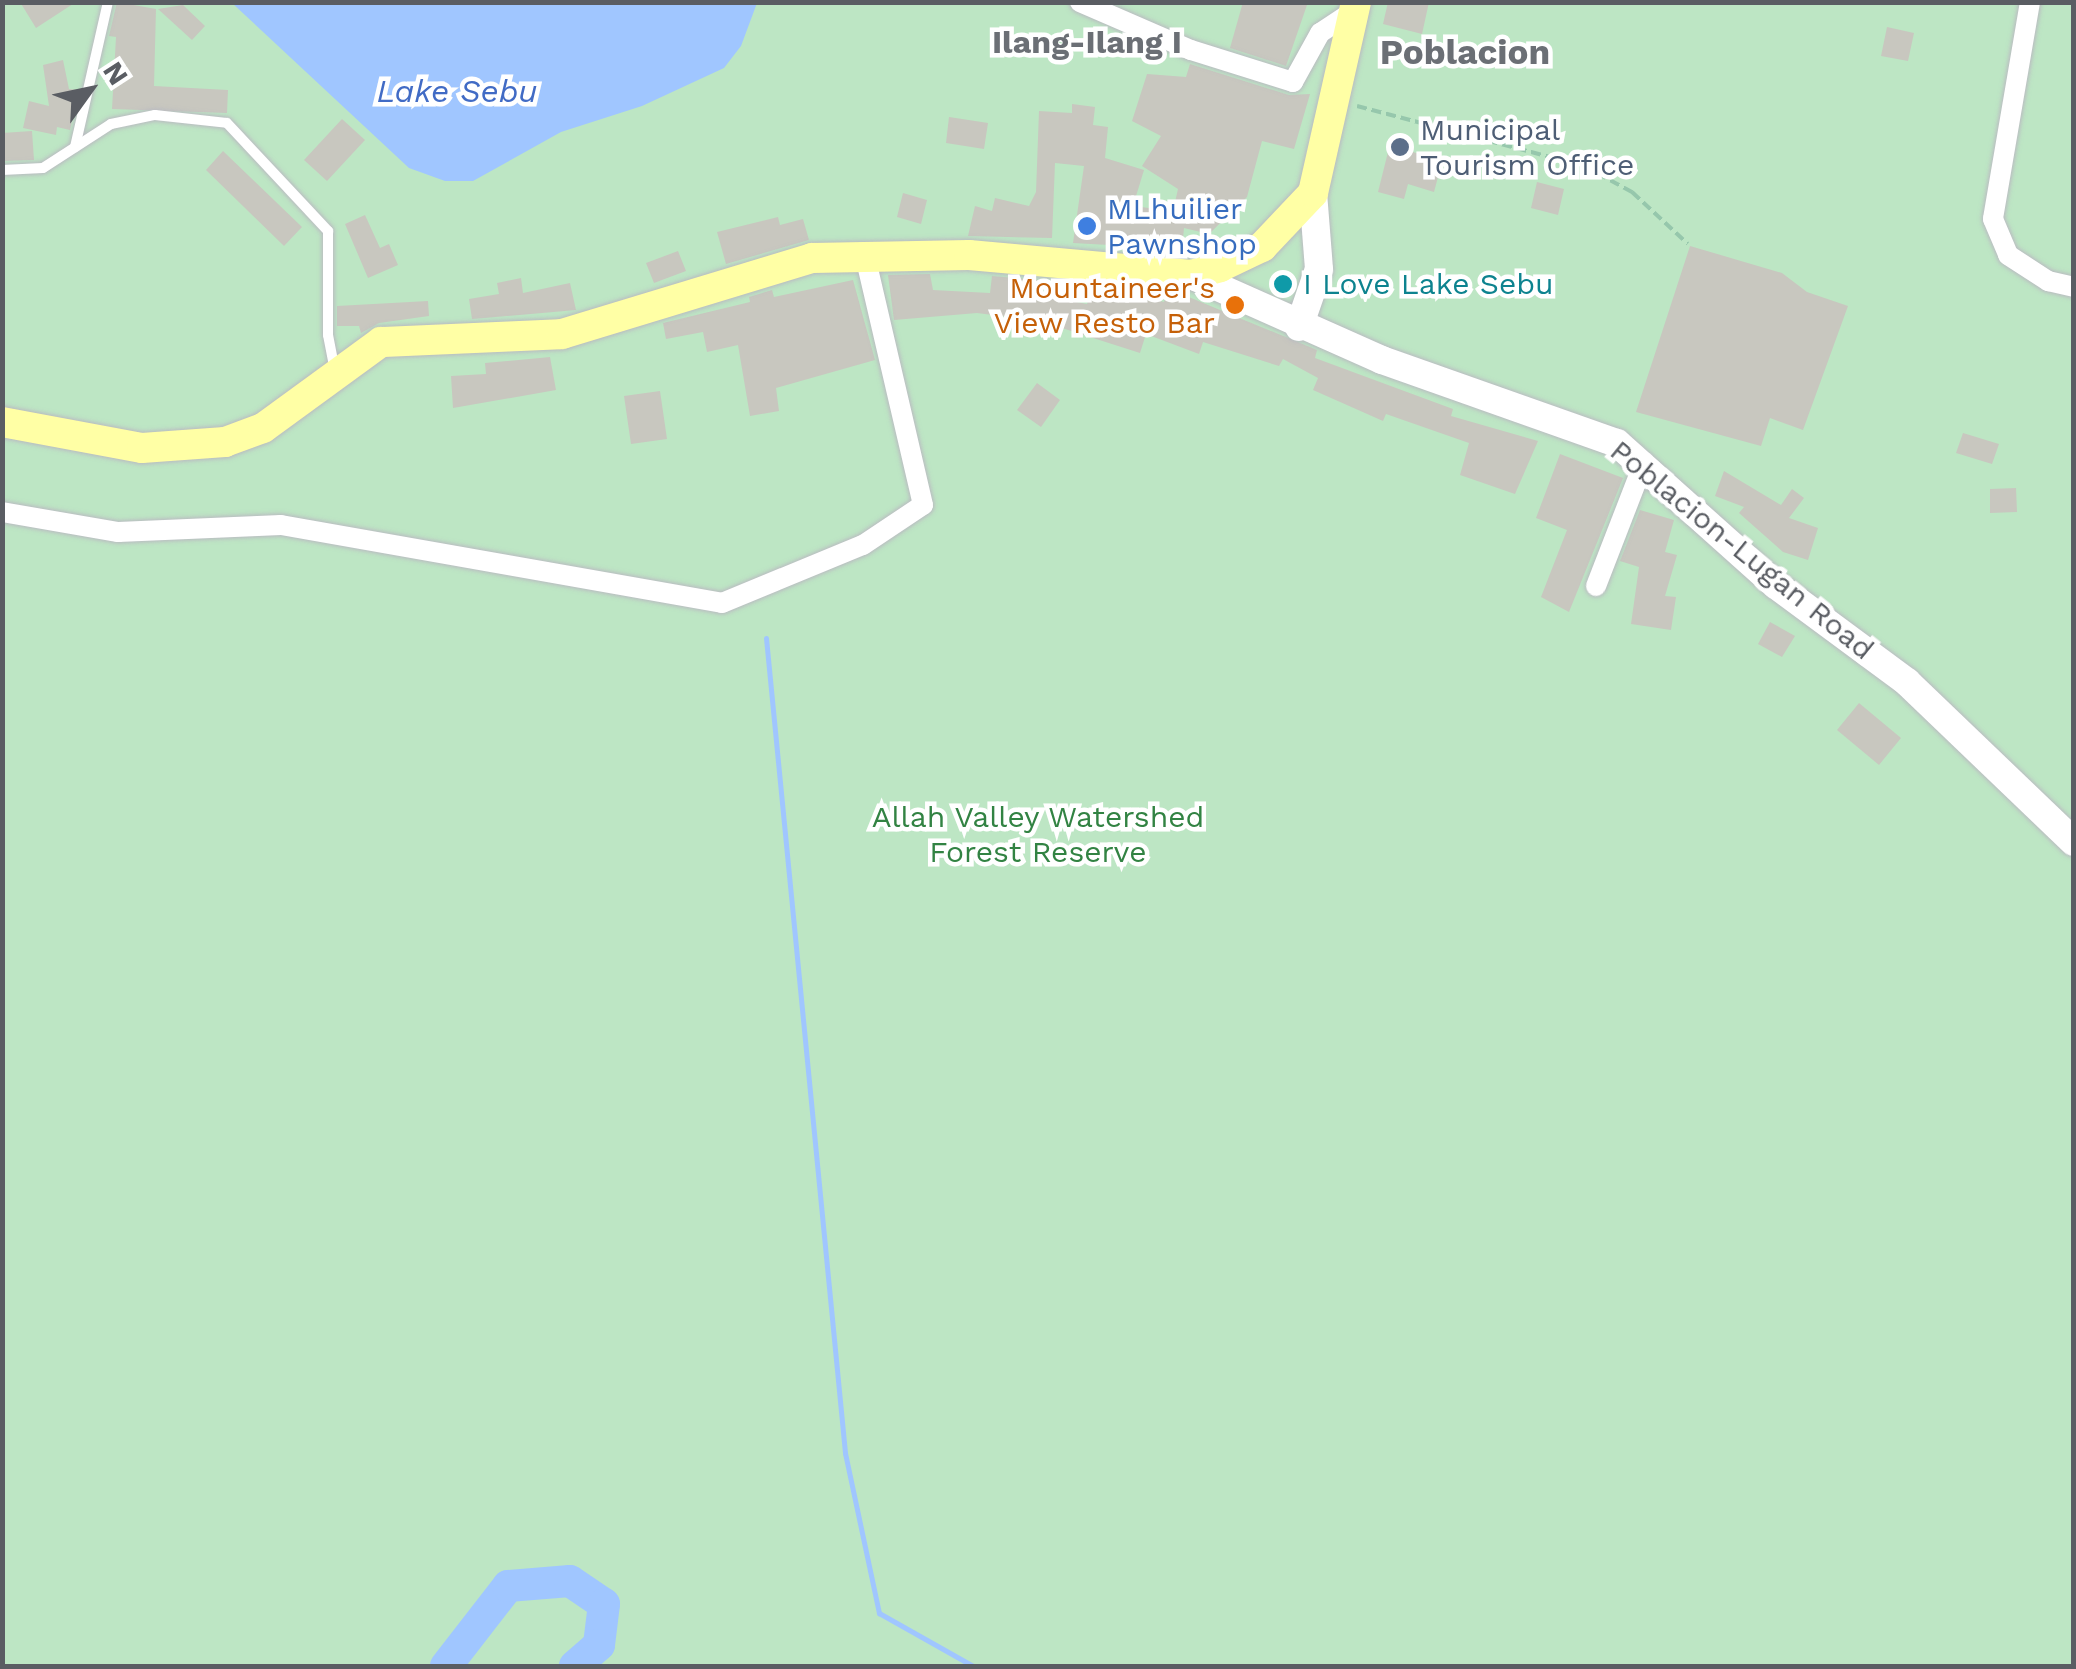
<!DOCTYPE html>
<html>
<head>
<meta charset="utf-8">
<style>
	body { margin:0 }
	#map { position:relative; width:2076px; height:1669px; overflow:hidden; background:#eeede2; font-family:"Work Sans",sans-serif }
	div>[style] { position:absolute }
	.green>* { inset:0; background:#bde6c4 }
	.water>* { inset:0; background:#a0c6ff }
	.stream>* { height:5px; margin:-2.5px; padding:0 2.5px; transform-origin:2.5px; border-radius:2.5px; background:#a0c6ff }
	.river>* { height:32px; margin:-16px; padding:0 16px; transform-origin:16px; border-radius:16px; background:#a0c6ff }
	.building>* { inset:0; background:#c8c7bf }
	.path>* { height:4px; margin-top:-2px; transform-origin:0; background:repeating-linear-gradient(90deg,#96c7ac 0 10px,transparent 0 15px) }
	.roads { filter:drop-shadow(0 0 2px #babbc1) drop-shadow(0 0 2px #babbc1) }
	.service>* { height:10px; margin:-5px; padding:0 5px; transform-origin:5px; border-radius:5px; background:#fff }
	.minor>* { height:20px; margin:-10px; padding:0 10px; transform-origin:10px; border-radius:10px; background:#fff }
	.secondary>* { height:28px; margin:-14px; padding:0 14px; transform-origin:14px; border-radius:14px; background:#fff }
	.primary>* { height:30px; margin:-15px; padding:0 15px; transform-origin:15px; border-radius:15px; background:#ffffa5 }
	.dots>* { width:28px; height:28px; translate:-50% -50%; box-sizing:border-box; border:5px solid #fff; border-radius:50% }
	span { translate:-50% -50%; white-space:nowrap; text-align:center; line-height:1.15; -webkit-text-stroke:9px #fff; paint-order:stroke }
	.service-label { font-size:30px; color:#4e5e75 }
	.left { translate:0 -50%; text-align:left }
	.shop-label { font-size:30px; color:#366cbe }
	.culture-label { font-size:30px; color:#0d838f }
	.food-label { font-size:30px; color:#c56008 }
	.right { translate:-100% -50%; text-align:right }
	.street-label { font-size:30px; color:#5a5d63 }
	.park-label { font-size:30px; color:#328343 }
	.neighbourhood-label { font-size:32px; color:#6b6f75; font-weight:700 }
	.water-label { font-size:32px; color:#416bc5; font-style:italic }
	.quarter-label { font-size:35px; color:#6b6f75; font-weight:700 }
	.frame { position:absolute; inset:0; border:5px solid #5a5d63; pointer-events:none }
	.north { position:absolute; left:40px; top:40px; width:100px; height:100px; -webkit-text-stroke:8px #fff; paint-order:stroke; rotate:57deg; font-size:28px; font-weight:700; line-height:40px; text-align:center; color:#5a5d63 }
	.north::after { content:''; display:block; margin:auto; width:35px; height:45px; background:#5a5d63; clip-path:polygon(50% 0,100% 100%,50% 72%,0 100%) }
</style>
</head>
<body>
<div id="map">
	<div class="green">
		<div style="clip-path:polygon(3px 3px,2073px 3px,2073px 1666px,3px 1666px)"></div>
	</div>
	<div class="water">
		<div style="clip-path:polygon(232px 3px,757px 3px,741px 46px,724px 68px,642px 106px,561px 132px,473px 181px,445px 181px,409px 168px)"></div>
	</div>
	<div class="stream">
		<div style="left:766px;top:638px;width:819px;rotate:84.46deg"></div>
		<div style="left:845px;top:1453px;width:164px;rotate:78deg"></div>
		<div style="left:879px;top:1613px;width:108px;rotate:29.4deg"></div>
	</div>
	<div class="river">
		<div style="left:446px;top:1666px;width:101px;rotate:-52.2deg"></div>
		<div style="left:508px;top:1586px;width:62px;rotate:-4.6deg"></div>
		<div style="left:570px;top:1581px;width:41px;rotate:34.1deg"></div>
		<div style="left:604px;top:1604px;width:41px;rotate:97deg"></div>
		<div style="left:599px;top:1645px;width:32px;rotate:139deg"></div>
	</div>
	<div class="building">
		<div style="clip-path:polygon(20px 2px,76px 2px,36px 28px)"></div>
		<div style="clip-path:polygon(117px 2px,156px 9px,154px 86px,228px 90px,227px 113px,112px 109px,116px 37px,109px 36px)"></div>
		<div style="clip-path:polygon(1243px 2px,1308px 2px,1286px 66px,1230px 48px)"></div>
		<div style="clip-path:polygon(1388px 2px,1429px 2px,1422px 34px,1383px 24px)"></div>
		<div style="clip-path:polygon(183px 5px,205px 26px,192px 40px,158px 9px)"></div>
		<div style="clip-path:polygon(1887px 27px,1914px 33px,1908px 61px,1881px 56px)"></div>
		<div style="clip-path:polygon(63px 60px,69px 89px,79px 90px,70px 130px,57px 127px,56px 135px,23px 128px,29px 101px,49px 106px,43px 65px)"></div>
		<div style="clip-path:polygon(1190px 64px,1289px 95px,1310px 94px,1294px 149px,1262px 141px,1247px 197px,1209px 234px,1184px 228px,1182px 249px,1073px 243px,1084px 166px,1055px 163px,1052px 238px,968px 236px,975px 206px,992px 211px,995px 198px,1029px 206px,1036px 192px,1039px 111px,1072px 113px,1072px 104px,1095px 107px,1093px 125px,1108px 127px,1105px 158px,1144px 170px,1133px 206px,1173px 211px,1178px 189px,1142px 166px,1161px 136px,1132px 121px,1147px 74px,1186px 77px)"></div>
		<div style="clip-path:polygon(949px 117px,988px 123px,984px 149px,946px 143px)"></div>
		<div style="clip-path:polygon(342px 119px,365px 140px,327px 181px,304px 160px)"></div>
		<div style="clip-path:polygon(32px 131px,34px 160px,2px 161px,2px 133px)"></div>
		<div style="clip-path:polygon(1390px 144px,1442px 162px,1434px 192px,1408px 184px,1404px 199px,1378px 192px)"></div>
		<div style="clip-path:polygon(223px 151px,302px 227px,284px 246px,206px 170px)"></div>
		<div style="clip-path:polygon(1537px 182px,1564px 189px,1558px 215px,1531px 208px)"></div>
		<div style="clip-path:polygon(903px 193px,927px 200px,921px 224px,897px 217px)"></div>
		<div style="clip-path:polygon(365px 215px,380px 248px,389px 244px,398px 265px,368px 278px,345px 224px)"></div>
		<div style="clip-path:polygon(778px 217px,780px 225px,803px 219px,809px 240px,726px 264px,717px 232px)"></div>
		<div style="clip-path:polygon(1690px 246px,1782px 273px,1807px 292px,1848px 306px,1803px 430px,1770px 418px,1761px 446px,1636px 412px)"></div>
		<div style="clip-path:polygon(678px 251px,686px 271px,654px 283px,646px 263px)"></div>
		<div style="clip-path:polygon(930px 274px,933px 290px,990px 293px,992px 276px,1040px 280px,1039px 295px,1087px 304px,1093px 285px,1164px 302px,1167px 292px,1179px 293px,1317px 350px,1315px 358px,1453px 409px,1451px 416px,1538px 441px,1515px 494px,1460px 475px,1469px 443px,1386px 414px,1383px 421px,1313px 390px,1318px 378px,1283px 359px,1279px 366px,1203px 342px,1199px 354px,1146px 334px,1140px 353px,1040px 321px,977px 313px,894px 320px,888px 275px)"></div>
		<div style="clip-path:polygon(521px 278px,523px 293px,570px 283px,576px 310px,472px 319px,469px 299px,499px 294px,497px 283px)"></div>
		<div style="clip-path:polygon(853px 280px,875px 360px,776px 388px,779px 411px,750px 416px,738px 345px,707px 352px,703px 332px,666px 339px,663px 323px,750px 302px,749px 297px,772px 290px,774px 297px)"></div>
		<div style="clip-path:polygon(428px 301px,429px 316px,379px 323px,361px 333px,359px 326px,337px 326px,337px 306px)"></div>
		<div style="clip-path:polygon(550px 357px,556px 390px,453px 408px,451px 376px,486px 374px,485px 363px)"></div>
		<div style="clip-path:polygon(1037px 383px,1060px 400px,1041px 427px,1017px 410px)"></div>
		<div style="clip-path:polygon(660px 391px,667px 439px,631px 444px,624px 396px)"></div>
		<div style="clip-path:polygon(1963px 433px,1999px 444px,1992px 464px,1956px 453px)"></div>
		<div style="clip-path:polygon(1560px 454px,1623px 478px,1569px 612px,1541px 597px,1567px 530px,1536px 518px)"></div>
		<div style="clip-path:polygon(1724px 471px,1781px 505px,1792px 489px,1804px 498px,1789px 518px,1818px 528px,1808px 560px,1783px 552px,1739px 513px,1744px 507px,1715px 496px)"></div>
		<div style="clip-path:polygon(2016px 488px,2017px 512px,1990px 513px,1990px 489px)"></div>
		<div style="clip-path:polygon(1640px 510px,1674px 520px,1665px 552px,1677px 555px,1665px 596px,1676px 597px,1671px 630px,1631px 624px,1639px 567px,1620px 561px)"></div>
		<div style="clip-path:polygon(1770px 622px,1795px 636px,1782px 657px,1758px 644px)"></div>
		<div style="clip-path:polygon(1859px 703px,1901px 738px,1879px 765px,1837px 730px)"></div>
	</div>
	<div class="path">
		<div style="left:1357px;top:106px;width:235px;rotate:14.8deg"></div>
		<div style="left:1584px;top:166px;width:55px;rotate:28.4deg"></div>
		<div style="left:1632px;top:192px;width:76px;rotate:42.9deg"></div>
	</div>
	<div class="roads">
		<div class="service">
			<div style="left:75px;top:147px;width:149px;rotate:-77.2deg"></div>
			<div style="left:2px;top:170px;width:41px;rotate:-2.8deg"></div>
			<div style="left:43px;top:168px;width:81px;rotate:-32.9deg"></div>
			<div style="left:111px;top:124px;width:45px;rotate:-11.6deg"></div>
			<div style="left:155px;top:115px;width:72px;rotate:6.3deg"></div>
			<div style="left:227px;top:123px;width:148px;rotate:46.9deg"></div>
			<div style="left:328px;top:231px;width:104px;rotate:90deg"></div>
			<div style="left:328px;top:335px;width:36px;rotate:79deg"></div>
		</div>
		<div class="minor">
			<div style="left:1080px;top:2px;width:121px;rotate:23.4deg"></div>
			<div style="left:1191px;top:50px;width:107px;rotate:17.4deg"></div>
			<div style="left:1293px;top:82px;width:56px;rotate:-61.1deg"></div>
			<div style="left:1320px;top:33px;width:42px;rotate:-33.3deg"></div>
			<div style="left:2030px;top:2px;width:220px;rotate:99.7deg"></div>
			<div style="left:1993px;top:219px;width:39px;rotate:67deg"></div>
			<div style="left:2008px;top:255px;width:48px;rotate:33deg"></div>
			<div style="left:2048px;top:281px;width:27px;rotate:13deg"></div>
			<div style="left:2px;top:512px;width:118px;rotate:9.8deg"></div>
			<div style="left:118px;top:532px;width:163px;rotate:-2.5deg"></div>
			<div style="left:281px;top:525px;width:448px;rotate:10deg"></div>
			<div style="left:722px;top:603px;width:152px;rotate:-22.4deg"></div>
			<div style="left:863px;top:545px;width:72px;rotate:-33.7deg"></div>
			<div style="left:923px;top:505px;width:256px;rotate:-103.1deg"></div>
			<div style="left:1596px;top:586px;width:133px;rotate:-68.8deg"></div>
		</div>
		<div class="secondary">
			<div style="left:1191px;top:275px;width:209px;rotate:24deg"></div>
			<div style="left:1382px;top:360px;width:249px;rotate:19.5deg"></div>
			<div style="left:1617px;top:443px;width:213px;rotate:41.8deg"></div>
			<div style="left:1776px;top:585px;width:163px;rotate:36.5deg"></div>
			<div style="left:1907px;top:682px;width:231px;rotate:43.8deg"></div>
			<div style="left:1299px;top:327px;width:61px;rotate:-71deg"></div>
			<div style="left:1319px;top:269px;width:76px;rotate:-94.5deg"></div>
		</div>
		<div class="primary">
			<div style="left:2px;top:422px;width:142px;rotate:10.5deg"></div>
			<div style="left:142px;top:448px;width:83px;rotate:-4.1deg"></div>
			<div style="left:225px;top:442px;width:40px;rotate:-20.2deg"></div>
			<div style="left:263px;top:428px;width:146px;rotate:-36.1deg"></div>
			<div style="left:381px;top:342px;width:181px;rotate:-2.5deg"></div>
			<div style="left:562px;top:334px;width:261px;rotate:-16.9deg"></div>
			<div style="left:812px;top:258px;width:157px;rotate:-1.1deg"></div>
			<div style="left:969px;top:255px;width:223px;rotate:5.1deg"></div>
			<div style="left:1191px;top:275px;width:30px;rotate:-15deg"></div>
			<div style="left:1220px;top:267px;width:47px;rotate:-25.5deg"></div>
			<div style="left:1262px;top:247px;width:74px;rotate:-46.6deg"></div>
			<div style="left:1313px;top:193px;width:196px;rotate:-77.3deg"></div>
		</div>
	</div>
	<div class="dots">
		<div style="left:1400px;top:147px;background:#5c6f8a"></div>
		<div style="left:1087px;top:226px;background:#3f7fe0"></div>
		<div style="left:1283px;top:284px;background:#0f9aa8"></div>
		<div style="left:1235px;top:305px;background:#e8710a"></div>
	</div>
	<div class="service-label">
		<span class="left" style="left:1420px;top:147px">Municipal<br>Tourism Office</span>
	</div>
	<div class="shop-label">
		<span class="left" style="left:1107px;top:226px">MLhuilier<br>Pawnshop</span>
	</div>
	<div class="culture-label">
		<span class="left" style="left:1303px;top:284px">I Love Lake Sebu</span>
	</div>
	<div class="food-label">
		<span class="right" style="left:1215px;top:305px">Mountaineer's<br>View Resto Bar</span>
	</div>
	<div class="street-label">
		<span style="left:1742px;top:550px;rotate:39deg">Poblacion-Lugan Road</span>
	</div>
	<div class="park-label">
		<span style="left:1038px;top:834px">Allah Valley Watershed<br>Forest Reserve</span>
	</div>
	<div class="neighbourhood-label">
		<span style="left:1087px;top:42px">Ilang-Ilang I</span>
	</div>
	<div class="water-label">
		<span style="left:457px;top:91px">Lake Sebu</span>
	</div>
	<div class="quarter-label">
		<span style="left:1465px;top:52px">Poblacion</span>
	</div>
	<div class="frame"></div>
	<div class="north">N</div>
</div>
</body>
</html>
